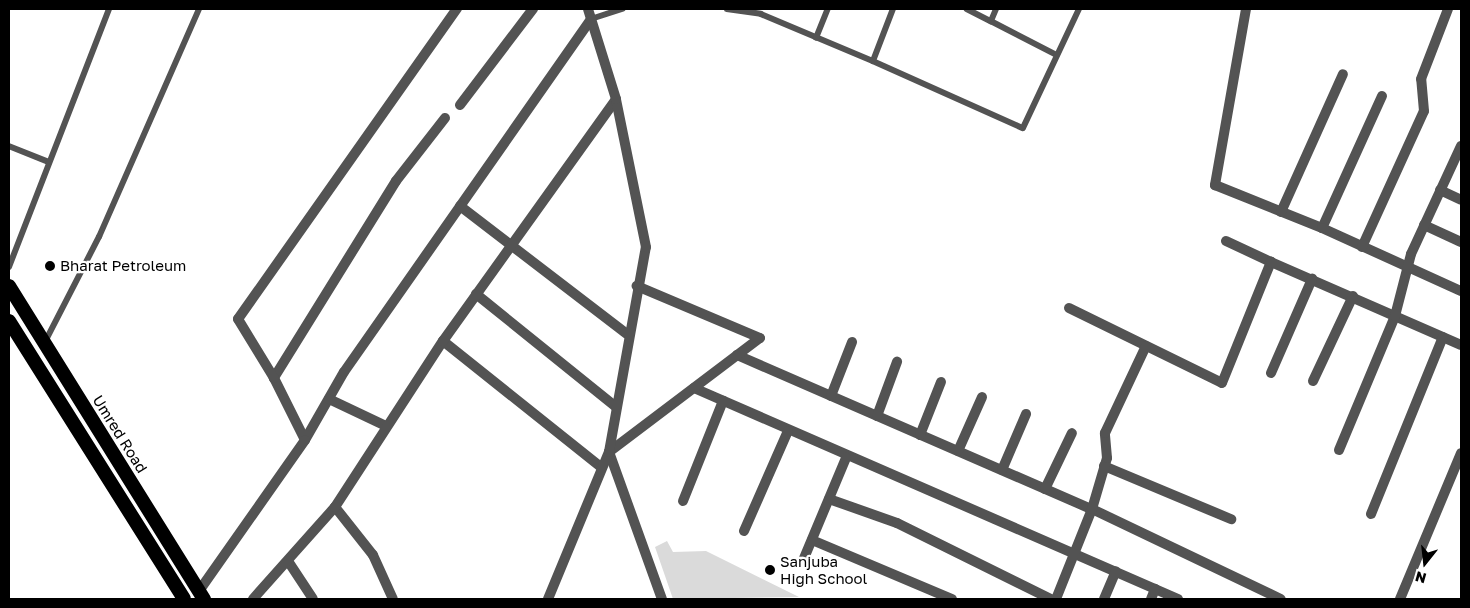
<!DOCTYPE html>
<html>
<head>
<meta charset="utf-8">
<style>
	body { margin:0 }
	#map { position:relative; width:1470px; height:608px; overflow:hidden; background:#fff; font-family:"Golos Text",sans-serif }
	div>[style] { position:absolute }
	.green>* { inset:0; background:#dadada }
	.service>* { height:5.5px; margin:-2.75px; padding:0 2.75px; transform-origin:2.75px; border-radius:2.75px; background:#535353 }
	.minor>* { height:10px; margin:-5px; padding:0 5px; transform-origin:5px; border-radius:5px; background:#535353 }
	.trunk>* { height:14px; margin:-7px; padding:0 7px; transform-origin:7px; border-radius:7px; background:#000 }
	.dots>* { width:14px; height:14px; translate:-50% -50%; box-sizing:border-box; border:2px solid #fff; border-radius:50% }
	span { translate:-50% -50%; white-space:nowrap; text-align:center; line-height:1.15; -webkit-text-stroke:4.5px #fff; paint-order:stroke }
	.poi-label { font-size:15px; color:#000 }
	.left { translate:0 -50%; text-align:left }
	.street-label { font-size:15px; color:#000 }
	.frame { position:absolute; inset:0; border:10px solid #000; pointer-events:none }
	.north { position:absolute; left:1400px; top:538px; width:50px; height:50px; -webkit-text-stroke:4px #fff; paint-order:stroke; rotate:196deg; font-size:14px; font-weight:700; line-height:20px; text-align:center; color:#000 }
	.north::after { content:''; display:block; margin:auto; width:18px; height:22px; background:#000; clip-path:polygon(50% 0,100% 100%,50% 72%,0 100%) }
</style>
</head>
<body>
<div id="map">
	<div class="green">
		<div style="clip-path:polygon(667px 541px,673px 552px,706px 551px,799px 597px,673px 599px,655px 547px)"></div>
	</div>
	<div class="service">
		<div style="left:727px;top:9px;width:34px;rotate:8deg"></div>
		<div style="left:761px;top:14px;width:121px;rotate:22.8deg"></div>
		<div style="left:873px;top:61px;width:56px;rotate:-69deg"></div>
		<div style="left:967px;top:9px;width:27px;rotate:27deg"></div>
		<div style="left:991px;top:21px;width:13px;rotate:-67deg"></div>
		<div style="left:591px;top:19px;width:33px;rotate:-18deg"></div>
		<div style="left:991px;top:21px;width:74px;rotate:27.3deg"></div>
		<div style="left:816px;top:38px;width:31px;rotate:-68deg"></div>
		<div style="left:873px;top:61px;width:164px;rotate:24.1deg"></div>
		<div style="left:1023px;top:128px;width:132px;rotate:-64.8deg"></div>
		<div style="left:9px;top:146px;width:43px;rotate:21.8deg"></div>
		<div style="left:9px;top:267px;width:277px;rotate:-68.8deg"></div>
		<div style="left:45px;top:342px;width:118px;rotate:-62.8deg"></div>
		<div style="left:99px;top:237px;width:249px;rotate:-66.3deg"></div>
	</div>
	<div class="minor">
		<div style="left:1246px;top:9px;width:179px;rotate:100deg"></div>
		<div style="left:1215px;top:185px;width:115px;rotate:21.9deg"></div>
		<div style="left:1382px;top:96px;width:145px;rotate:114.4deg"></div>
		<div style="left:1322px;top:228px;width:153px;rotate:24.4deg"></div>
		<div style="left:460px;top:105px;width:121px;rotate:-52.8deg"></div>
		<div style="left:445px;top:118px;width:80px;rotate:127.9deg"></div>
		<div style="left:396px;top:181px;width:232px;rotate:121.8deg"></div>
		<div style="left:274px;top:378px;width:69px;rotate:63.4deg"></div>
		<div style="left:305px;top:440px;width:78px;rotate:-60.2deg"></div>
		<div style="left:344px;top:372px;width:431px;rotate:-55deg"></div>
		<div style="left:1440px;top:190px;width:23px;rotate:25deg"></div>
		<div style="left:460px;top:206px;width:210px;rotate:37.5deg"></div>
		<div style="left:1281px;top:212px;width:151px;rotate:-65.8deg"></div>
		<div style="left:1424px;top:225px;width:41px;rotate:24.7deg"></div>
		<div style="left:1226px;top:241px;width:50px;rotate:25deg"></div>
		<div style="left:1362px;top:247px;width:149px;rotate:-65.5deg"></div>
		<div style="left:1424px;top:111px;width:32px;rotate:-95deg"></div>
		<div style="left:1421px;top:79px;width:75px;rotate:-68.9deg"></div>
		<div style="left:476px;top:294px;width:179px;rotate:38.9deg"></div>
		<div style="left:1069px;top:308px;width:170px;rotate:26.1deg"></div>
		<div style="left:1222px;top:383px;width:131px;rotate:-68deg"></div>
		<div style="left:1271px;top:262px;width:207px;rotate:23.6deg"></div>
		<div style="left:443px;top:341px;width:203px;rotate:38.6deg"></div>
		<div style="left:737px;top:355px;width:387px;rotate:23.5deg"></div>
		<div style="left:1092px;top:509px;width:209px;rotate:25.5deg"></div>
		<div style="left:1271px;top:373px;width:103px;rotate:-66.4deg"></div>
		<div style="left:274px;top:378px;width:69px;rotate:-121.4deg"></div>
		<div style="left:238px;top:319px;width:380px;rotate:-54.8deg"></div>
		<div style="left:1313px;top:381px;width:94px;rotate:-64.8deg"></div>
		<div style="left:694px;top:388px;width:528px;rotate:23.55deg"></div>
		<div style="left:831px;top:396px;width:58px;rotate:-68.7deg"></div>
		<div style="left:329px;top:399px;width:63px;rotate:25.3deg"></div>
		<div style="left:877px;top:416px;width:58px;rotate:-69.7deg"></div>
		<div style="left:920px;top:435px;width:57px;rotate:-68.4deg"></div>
		<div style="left:1339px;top:450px;width:145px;rotate:-67.3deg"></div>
		<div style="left:1395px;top:316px;width:64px;rotate:-75.5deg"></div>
		<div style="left:1411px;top:254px;width:119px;rotate:-65.2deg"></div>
		<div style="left:958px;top:451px;width:59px;rotate:-66deg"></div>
		<div style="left:609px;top:452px;width:189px;rotate:-37.1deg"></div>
		<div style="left:760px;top:338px;width:134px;rotate:-157.1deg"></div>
		<div style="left:609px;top:452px;width:156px;rotate:70.2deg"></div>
		<div style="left:1104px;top:466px;width:138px;rotate:22.7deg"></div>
		<div style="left:1002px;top:470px;width:61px;rotate:-66.8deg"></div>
		<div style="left:1045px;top:489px;width:62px;rotate:-64.3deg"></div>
		<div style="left:829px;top:499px;width:72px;rotate:19.4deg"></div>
		<div style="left:897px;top:523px;width:172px;rotate:26.3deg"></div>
		<div style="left:683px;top:501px;width:108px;rotate:-68.2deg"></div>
		<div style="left:335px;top:507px;width:61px;rotate:51.6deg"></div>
		<div style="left:373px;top:555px;width:48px;rotate:65.6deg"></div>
		<div style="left:1371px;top:514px;width:191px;rotate:-67.9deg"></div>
		<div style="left:744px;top:531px;width:109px;rotate:-66.3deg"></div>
		<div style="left:812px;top:540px;width:152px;rotate:22.9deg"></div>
		<div style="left:288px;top:561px;width:45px;rotate:56.7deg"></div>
		<div style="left:802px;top:563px;width:114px;rotate:-67.3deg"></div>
		<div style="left:199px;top:591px;width:184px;rotate:-54.9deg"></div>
		<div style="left:253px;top:599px;width:123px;rotate:-48.3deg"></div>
		<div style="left:335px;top:507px;width:198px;rotate:-57deg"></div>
		<div style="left:443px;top:341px;width:297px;rotate:-54.4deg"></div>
		<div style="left:548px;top:599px;width:159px;rotate:-67.5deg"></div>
		<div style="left:609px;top:452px;width:208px;rotate:-79.8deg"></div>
		<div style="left:646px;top:247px;width:151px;rotate:-101.5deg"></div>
		<div style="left:616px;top:99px;width:94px;rotate:-107.3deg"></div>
		<div style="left:1056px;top:599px;width:97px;rotate:-68.2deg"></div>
		<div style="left:1092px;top:509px;width:53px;rotate:-73.6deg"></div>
		<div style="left:1107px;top:458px;width:25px;rotate:-95deg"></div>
		<div style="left:1105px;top:433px;width:96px;rotate:-64.8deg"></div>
		<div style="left:1104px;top:599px;width:30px;rotate:-67deg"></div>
		<div style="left:1151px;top:599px;width:11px;rotate:-68deg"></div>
		<div style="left:1400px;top:599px;width:158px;rotate:-67.3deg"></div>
	</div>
	<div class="trunk">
		<div style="left:9px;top:286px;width:369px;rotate:58.1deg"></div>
		<div style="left:9px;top:321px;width:328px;rotate:57.8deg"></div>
	</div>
	<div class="dots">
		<div style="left:50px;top:266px;background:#000"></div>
		<div style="left:770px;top:570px;background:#000"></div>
	</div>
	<div class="poi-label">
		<span class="left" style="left:60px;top:266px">Bharat Petroleum</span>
		<span class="left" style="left:780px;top:570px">Sanjuba<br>High School</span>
	</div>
	<div class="street-label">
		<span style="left:120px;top:434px;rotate:58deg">Umred Road</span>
	</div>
	<div class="frame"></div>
	<div class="north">N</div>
</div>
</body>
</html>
